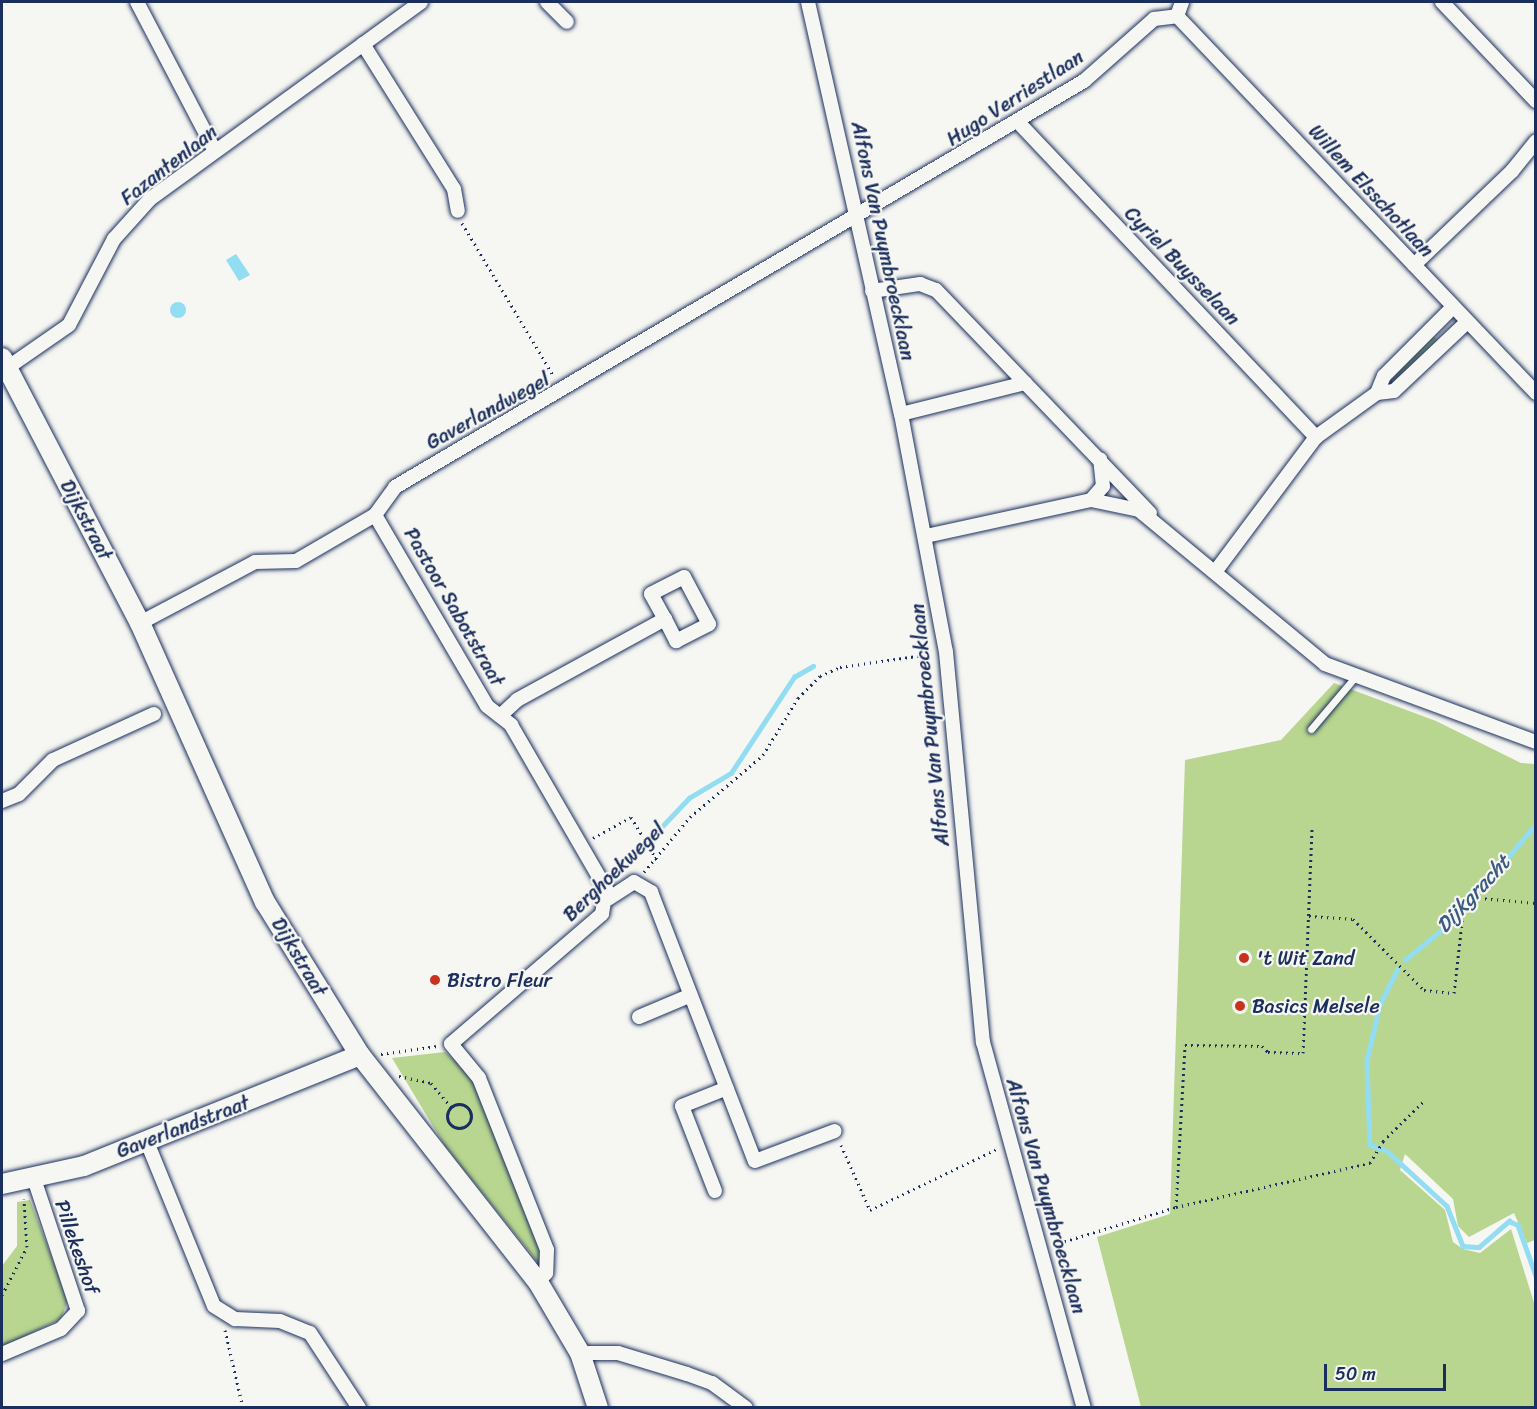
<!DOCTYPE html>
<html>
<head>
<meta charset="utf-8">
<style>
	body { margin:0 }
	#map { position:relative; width:1537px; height:1409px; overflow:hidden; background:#f6f6f2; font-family:Sriracha,sans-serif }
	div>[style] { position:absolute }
	.green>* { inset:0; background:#b8d68f }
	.water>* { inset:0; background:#92ddf2 }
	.round { border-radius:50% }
	.stream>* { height:4.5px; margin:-2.25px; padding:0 2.25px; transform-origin:2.25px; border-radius:2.25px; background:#92ddf2 }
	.path>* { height:3px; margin-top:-1.5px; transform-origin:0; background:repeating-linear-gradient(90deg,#1b2f5e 0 1.5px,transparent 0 6px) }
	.path>.ring { margin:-1.5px; padding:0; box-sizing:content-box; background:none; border:3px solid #1b2f5e; border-radius:50% }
	.roads { filter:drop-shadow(0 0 2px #1b2f5e) drop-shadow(0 0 2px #1b2f5e) }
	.lane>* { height:7px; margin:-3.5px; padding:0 3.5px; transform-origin:3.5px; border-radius:3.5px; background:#f6f6f2 }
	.street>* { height:14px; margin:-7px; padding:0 7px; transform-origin:7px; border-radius:7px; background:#f6f6f2 }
	.secondary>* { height:20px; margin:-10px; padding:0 10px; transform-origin:10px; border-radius:10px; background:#f6f6f2 }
	.dots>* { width:16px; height:16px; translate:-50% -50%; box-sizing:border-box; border:3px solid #f6f6f2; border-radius:50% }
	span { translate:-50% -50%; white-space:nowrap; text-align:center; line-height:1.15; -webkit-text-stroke:4.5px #f6f6f2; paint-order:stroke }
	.street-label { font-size:20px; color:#1b2f5e }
	.poi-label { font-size:20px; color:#1b2f5e }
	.left { translate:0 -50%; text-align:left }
	.water-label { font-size:21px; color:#395a83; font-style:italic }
	.frame { position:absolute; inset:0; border:3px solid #1b2f5e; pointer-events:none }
	.scale { position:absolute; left:1324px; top:1364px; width:122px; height:27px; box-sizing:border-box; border:3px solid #1b2f5e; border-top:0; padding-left:8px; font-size:18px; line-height:21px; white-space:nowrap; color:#1b2f5e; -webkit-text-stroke:4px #f6f6f2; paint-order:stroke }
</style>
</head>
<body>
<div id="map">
	<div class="green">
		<div style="clip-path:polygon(1433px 336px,1439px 341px,1396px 383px,1389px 382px)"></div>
		<div style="clip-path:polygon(1334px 683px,1436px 721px,1521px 763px,1535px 764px,1535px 1240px,1527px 1243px,1514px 1213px,1469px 1237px,1458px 1226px,1453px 1199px,1405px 1154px,1400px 1170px,1445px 1210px,1453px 1242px,1463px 1249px,1480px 1253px,1511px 1229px,1535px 1306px,1535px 1407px,1141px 1407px,1097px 1237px,1170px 1214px,1185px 760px,1281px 740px)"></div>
		<div style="clip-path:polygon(445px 1052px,475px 1078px,538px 1241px,540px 1265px,445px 1146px,392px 1058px)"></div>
		<div style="clip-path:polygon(30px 1200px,68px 1300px,61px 1319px,2px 1347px,2px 1266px,17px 1246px,17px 1202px)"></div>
	</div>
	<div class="water">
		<div style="clip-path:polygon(236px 254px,250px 275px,239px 281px,226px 260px)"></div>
		<div class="round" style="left:170px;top:302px;width:16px;height:16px"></div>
	</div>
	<div class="stream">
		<div style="left:650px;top:839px;width:57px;rotate:-46.4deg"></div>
		<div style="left:689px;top:798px;width:49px;rotate:-30.8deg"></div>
		<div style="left:731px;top:773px;width:115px;rotate:-56.7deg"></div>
		<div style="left:794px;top:677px;width:22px;rotate:-30deg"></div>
		<div style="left:1405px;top:960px;width:67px;rotate:-39.6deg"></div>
		<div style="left:1457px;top:917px;width:122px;rotate:-49.7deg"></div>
		<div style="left:1398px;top:969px;width:40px;rotate:116.6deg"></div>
		<div style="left:1380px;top:1005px;width:57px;rotate:103.1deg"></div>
		<div style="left:1367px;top:1061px;width:84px;rotate:88deg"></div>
		<div style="left:1370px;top:1145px;width:18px;rotate:19deg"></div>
		<div style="left:1387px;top:1151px;width:81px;rotate:42.5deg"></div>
		<div style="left:1447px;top:1206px;width:43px;rotate:68.2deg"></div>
		<div style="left:1463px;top:1246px;width:16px;rotate:4deg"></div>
		<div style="left:1479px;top:1247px;width:40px;rotate:-41deg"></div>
		<div style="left:1509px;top:1221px;width:10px;rotate:24deg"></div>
		<div style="left:1518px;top:1225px;width:54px;rotate:70.6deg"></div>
	</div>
	<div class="path">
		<div style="left:462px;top:223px;width:179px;rotate:59.1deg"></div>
		<div style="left:593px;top:838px;width:43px;rotate:-28.9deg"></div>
		<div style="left:631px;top:817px;width:50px;rotate:58.8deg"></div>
		<div style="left:644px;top:872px;width:72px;rotate:-50.1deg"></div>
		<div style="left:690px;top:817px;width:96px;rotate:-40.3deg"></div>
		<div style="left:763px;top:755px;width:67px;rotate:-58.4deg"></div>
		<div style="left:798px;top:698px;width:31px;rotate:-45deg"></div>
		<div style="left:820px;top:676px;width:22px;rotate:-24deg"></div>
		<div style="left:840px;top:667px;width:92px;rotate:-8.1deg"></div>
		<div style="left:1309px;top:916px;width:44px;rotate:3.9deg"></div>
		<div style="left:1353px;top:919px;width:100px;rotate:45deg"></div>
		<div style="left:1424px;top:990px;width:30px;rotate:6deg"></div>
		<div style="left:1454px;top:993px;width:80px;rotate:-83.5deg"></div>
		<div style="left:1463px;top:914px;width:23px;rotate:-45deg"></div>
		<div style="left:1479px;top:898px;width:57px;rotate:5deg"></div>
		<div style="left:381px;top:1054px;width:57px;rotate:-8.1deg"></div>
		<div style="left:399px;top:1076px;width:33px;rotate:12deg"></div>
		<div style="left:431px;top:1083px;width:31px;rotate:50deg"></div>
		<div class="ring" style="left:447px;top:1104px;width:21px;height:21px"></div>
		<div style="left:841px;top:1145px;width:71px;rotate:66deg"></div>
		<div style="left:870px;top:1210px;width:143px;rotate:-25.7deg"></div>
		<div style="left:1176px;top:1207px;width:162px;rotate:-86.8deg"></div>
		<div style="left:1185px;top:1045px;width:77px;rotate:0.7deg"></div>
		<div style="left:1262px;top:1046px;width:8px;rotate:45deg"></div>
		<div style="left:1268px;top:1052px;width:35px;rotate:2deg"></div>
		<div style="left:1303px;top:1053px;width:227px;rotate:-87.7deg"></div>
		<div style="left:1053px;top:1245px;width:129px;rotate:-17.2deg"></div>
		<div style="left:1176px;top:1207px;width:199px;rotate:-12.8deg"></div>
		<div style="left:1370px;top:1163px;width:26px;rotate:-59deg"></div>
		<div style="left:1383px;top:1141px;width:59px;rotate:-44.3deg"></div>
		<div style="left:2px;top:1295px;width:54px;rotate:-62.5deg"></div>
		<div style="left:27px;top:1247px;width:48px;rotate:-93.6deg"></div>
		<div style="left:225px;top:1330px;width:80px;rotate:77deg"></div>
	</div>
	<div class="roads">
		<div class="lane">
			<div style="left:1311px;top:729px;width:68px;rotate:-49.8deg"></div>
		</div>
		<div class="street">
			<div style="left:137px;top:2px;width:168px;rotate:62.4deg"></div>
			<div style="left:547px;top:2px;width:28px;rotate:45deg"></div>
			<div style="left:808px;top:2px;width:422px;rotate:77.3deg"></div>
			<div style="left:901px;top:414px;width:242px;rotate:79.3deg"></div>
			<div style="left:946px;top:652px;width:392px;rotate:84.6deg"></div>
			<div style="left:983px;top:1042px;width:380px;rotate:74.6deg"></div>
			<div style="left:1442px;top:2px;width:137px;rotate:46.5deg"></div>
			<div style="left:1177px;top:16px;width:521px;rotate:46.4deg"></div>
			<div style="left:363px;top:44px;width:171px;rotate:57.9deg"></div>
			<div style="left:454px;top:189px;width:22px;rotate:80deg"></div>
			<div style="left:1018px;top:122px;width:434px;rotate:46.6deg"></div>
			<div style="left:1414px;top:265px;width:136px;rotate:-43.8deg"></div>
			<div style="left:1512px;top:171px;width:38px;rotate:-51deg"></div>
			<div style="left:872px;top:291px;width:49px;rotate:-8.3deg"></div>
			<div style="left:920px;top:284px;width:17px;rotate:21deg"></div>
			<div style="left:936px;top:290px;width:309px;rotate:46.2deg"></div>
			<div style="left:7px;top:368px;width:75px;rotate:-34.7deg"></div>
			<div style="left:69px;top:325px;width:97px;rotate:-62.4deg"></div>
			<div style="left:114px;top:239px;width:54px;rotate:-48deg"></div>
			<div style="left:150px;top:199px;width:335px;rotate:-36deg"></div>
			<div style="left:1377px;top:393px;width:18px;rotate:-68deg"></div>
			<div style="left:1384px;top:376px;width:98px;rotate:-45deg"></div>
			<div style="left:901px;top:414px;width:128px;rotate:-14deg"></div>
			<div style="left:1091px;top:500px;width:18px;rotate:-49deg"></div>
			<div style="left:1103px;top:486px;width:27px;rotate:-96deg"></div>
			<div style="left:375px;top:515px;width:221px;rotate:59.6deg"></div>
			<div style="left:487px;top:706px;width:31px;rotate:38deg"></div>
			<div style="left:511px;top:725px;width:190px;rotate:59.9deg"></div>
			<div style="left:606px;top:889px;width:25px;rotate:99deg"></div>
			<div style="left:602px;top:914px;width:199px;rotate:139.3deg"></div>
			<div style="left:451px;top:1044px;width:44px;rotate:50.5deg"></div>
			<div style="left:479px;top:1078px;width:185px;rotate:68.4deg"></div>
			<div style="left:547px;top:1250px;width:23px;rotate:92deg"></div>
			<div style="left:546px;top:1273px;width:12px;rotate:132deg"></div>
			<div style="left:926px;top:536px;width:169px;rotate:-12.3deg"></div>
			<div style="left:1091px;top:500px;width:49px;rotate:11.8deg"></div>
			<div style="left:1139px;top:510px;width:241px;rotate:39.6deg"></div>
			<div style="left:1325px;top:664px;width:225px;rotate:20.3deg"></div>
			<div style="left:1215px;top:572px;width:169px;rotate:-53.2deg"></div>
			<div style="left:1316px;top:437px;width:75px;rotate:-35.8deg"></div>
			<div style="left:1377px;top:393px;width:17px;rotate:-7deg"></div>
			<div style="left:1394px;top:391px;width:100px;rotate:-43.4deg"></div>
			<div style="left:140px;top:623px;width:130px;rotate:-27.9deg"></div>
			<div style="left:255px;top:562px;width:41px;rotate:-1.4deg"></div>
			<div style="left:296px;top:561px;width:91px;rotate:-30.2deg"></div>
			<div style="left:375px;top:515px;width:34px;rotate:-54deg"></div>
			<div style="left:395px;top:487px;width:800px;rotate:-30.51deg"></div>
			<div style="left:1084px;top:81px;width:94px;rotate:-41.5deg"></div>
			<div style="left:1154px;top:19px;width:23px;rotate:-7deg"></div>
			<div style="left:1177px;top:16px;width:15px;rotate:-70deg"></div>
			<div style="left:500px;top:716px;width:23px;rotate:-43deg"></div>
			<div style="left:517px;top:700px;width:169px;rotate:-28.7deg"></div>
			<div style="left:665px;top:619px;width:25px;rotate:63deg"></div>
			<div style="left:676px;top:641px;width:37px;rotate:-27deg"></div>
			<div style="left:709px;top:624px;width:53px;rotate:-118deg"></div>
			<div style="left:684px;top:577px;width:37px;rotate:153deg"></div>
			<div style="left:651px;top:594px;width:29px;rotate:61deg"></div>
			<div style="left:2px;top:801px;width:18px;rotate:-22deg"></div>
			<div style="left:19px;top:794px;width:48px;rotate:-45deg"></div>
			<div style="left:53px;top:760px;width:111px;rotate:-24.5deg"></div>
			<div style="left:608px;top:899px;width:31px;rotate:-33deg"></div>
			<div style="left:634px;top:882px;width:20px;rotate:30deg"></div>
			<div style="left:651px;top:892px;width:288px;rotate:68.9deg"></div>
			<div style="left:755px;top:1161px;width:85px;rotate:-20.6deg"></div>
			<div style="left:639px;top:1017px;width:56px;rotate:-22.9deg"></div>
			<div style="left:147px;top:1142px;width:177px;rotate:67.8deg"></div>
			<div style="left:214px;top:1306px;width:25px;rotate:32deg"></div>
			<div style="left:235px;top:1319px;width:45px;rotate:2.5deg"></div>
			<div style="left:280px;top:1321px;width:32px;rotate:22deg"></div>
			<div style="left:310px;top:1333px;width:90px;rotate:56.8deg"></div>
			<div style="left:715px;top:1191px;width:91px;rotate:-111.2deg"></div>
			<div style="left:682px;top:1106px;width:48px;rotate:-21.8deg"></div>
			<div style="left:580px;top:1353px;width:38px"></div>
			<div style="left:618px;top:1353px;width:72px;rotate:16.9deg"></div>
			<div style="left:687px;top:1374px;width:27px;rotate:20deg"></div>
			<div style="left:712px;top:1383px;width:42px;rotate:36.3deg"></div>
			<div style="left:2px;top:1354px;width:64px;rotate:-23deg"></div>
			<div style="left:61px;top:1329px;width:25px;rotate:-47deg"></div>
			<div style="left:78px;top:1311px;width:139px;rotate:-108.4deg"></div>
		</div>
		<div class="secondary">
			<div style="left:2px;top:358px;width:299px;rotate:62.5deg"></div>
			<div style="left:140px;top:623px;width:306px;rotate:65.9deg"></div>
			<div style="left:265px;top:902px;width:180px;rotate:58.2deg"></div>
			<div style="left:360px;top:1055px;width:288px;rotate:51.9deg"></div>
			<div style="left:538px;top:1282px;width:82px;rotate:59.4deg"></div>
			<div style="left:580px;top:1353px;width:58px;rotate:71.9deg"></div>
			<div style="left:2px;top:1184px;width:84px;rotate:-12.4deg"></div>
			<div style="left:84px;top:1166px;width:297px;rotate:-21.9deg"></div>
		</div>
	</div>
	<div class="dots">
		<div style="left:1244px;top:958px;background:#c8321e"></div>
		<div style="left:435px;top:980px;background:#c8321e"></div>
		<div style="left:1240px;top:1006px;background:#c8321e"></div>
	</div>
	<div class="street-label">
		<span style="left:1015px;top:98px;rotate:-33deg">Hugo Verriestlaan</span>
		<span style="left:169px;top:165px;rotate:-38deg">Fazantenlaan</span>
		<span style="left:1371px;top:191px;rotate:47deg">Willem Elsschotlaan</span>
		<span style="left:883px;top:241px;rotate:78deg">Alfons Van Puymbroecklaan</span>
		<span style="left:1182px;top:266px;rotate:46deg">Cyriel Buysselaan</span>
		<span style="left:488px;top:411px;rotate:-29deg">Gaverlandwegel</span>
		<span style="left:86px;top:520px;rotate:62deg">Dijkstraat</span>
		<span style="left:454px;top:607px;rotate:60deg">Pastoor Sabotstraat</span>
		<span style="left:930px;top:725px;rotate:-96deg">Alfons Van Puymbroecklaan</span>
		<span style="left:614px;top:872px;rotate:-44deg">Berghoekwegel</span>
		<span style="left:299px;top:957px;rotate:59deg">Dijkstraat</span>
		<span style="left:183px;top:1127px;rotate:-21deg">Gaverlandstraat</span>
		<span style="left:1046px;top:1196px;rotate:74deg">Alfons Van Puymbroecklaan</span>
		<span style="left:77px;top:1247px;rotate:71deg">Pillekeshof</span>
	</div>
	<div class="poi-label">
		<span class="left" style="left:1256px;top:958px">'t Wit Zand</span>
		<span class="left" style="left:447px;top:980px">Bistro Fleur</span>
		<span class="left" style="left:1252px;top:1006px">Basics Melsele</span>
	</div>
	<div class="water-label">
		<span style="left:1473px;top:894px;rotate:-47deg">Dijkgracht</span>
	</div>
	<div class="frame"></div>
	<div class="scale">50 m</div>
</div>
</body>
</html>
